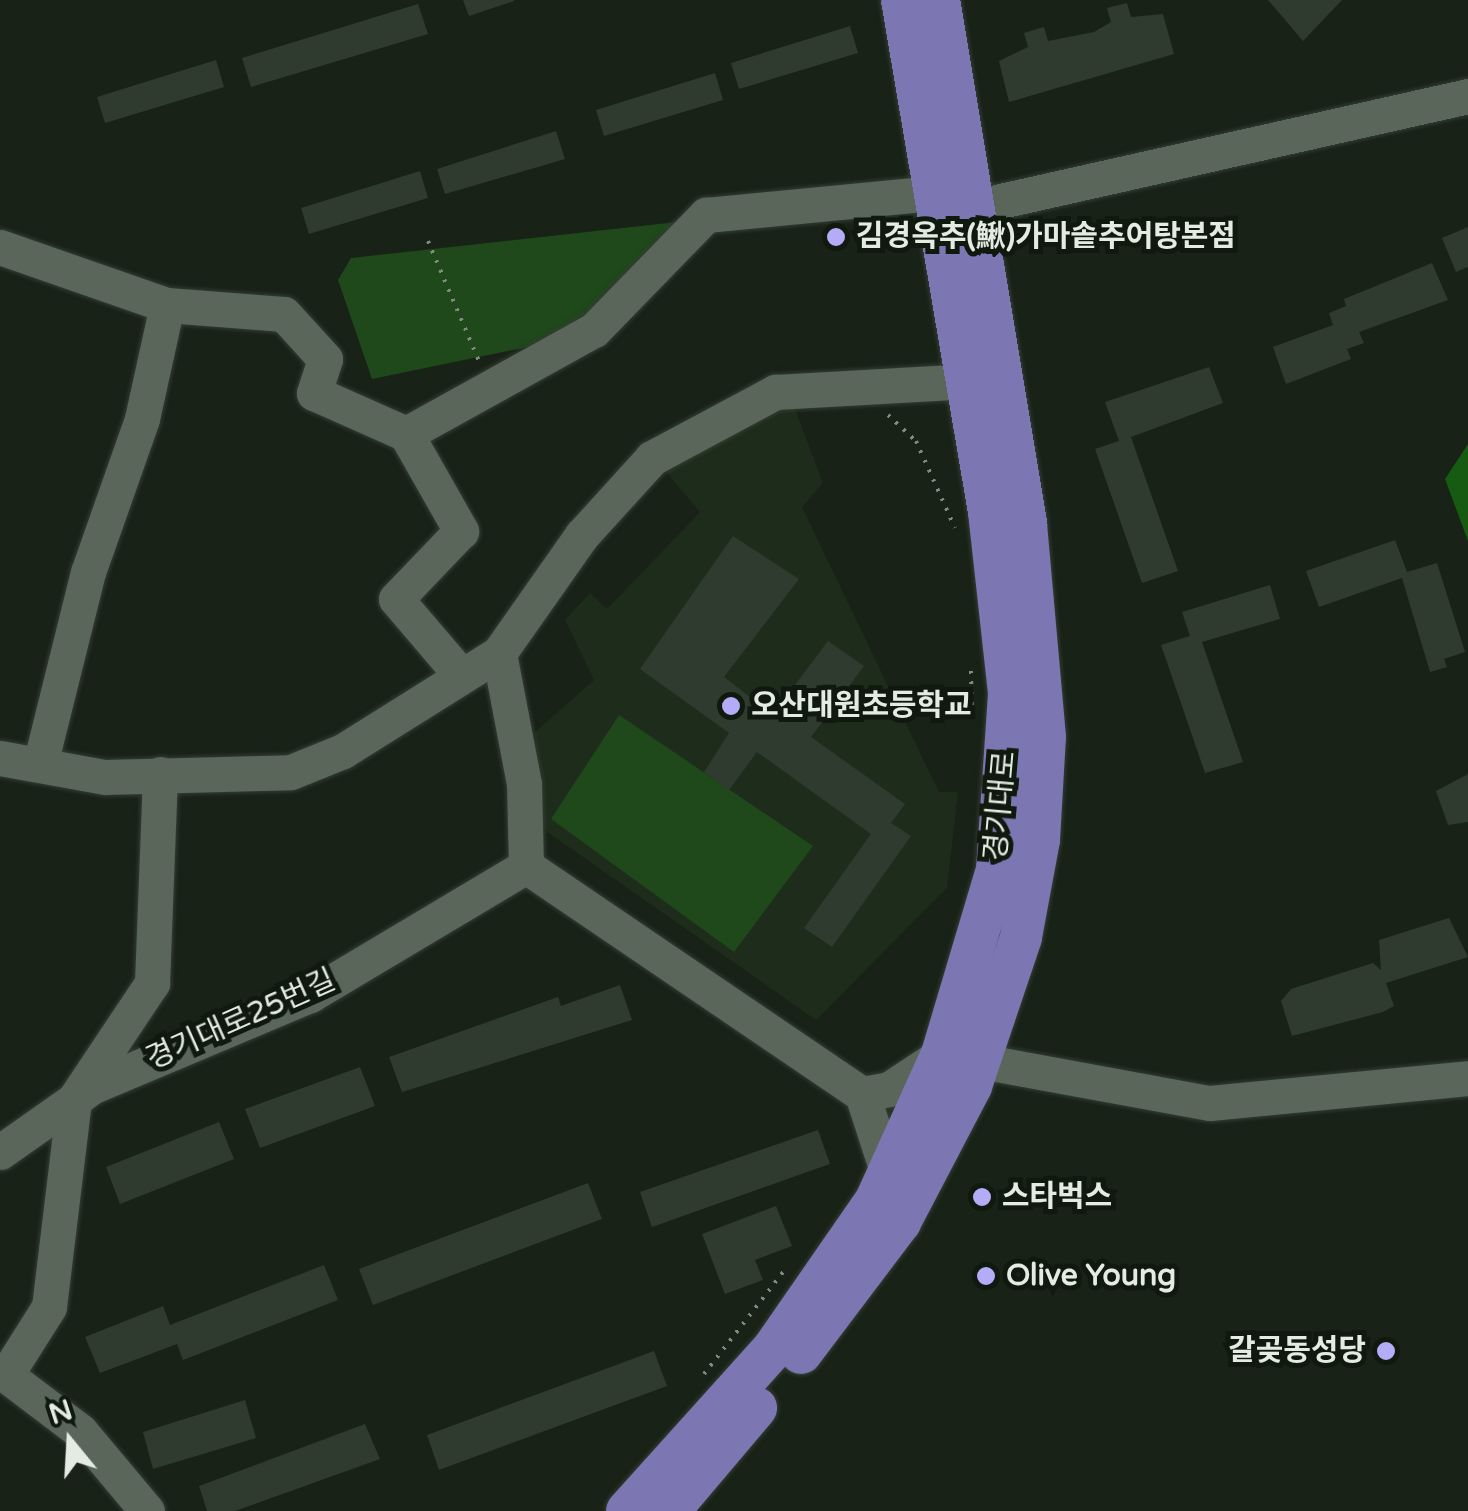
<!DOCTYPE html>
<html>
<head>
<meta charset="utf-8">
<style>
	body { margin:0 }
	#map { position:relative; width:1468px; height:1511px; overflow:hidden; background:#182217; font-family:"Varela Round","Noto Sans KR",sans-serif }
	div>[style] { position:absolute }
	.built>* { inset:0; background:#1d2c1b }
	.green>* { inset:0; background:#1f481b }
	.forest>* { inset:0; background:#175a11 }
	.building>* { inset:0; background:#303b2f }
	.path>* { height:4px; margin-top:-2px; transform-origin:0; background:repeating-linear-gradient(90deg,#828b81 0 2.5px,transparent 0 10.5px) }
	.roads { filter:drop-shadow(0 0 2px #353c34) drop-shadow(0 0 2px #353c34) }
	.minor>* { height:35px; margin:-17.5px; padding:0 17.5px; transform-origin:17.5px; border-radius:17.5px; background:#5a6659 }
	.major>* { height:42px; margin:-21px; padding:0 21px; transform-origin:21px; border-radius:21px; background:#7c76b2 }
	.dots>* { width:28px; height:28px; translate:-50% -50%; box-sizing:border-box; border:5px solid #0f190e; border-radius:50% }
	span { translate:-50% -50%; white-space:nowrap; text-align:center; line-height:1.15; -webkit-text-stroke:10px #0f190e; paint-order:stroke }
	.poi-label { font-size:30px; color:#e4ebe3; font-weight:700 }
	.left { translate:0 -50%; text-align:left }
	.right { translate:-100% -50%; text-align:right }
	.street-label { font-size:30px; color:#e4ebe3 }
	.north { position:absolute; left:20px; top:1391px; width:100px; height:100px; -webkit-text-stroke:8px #0f190e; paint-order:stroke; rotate:342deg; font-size:28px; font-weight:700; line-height:40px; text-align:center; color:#e4ebe3 }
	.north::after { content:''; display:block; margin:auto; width:35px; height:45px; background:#e4ebe3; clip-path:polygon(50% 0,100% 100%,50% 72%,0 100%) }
</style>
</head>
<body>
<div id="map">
	<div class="built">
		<div style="clip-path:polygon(792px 401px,823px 483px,802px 507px,939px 792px,958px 792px,947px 888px,816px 1020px,543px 829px,535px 732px,594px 680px,565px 620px,590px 593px,607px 609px,700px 512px,662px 467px)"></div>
	</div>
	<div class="green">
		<div style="clip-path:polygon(686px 221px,598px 319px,551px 342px,372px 379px,338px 280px,351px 258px)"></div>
		<div style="clip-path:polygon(619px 715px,813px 846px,734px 952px,551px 819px)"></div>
	</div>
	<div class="forest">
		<div style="clip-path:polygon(1468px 444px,1468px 541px,1445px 479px)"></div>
	</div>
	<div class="building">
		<div style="clip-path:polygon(463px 0,514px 0,514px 1px,469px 16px)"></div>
		<div style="clip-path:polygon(1268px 0,1342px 0,1303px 41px)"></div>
		<div style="clip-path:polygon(1127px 3px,1131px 17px,1163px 14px,1174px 54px,1009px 102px,999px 61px,1028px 47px,1024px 33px,1044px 27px,1048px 41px,1094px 32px,1111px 22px,1107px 8px)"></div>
		<div style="clip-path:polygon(418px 4px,428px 34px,251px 87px,242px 58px)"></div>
		<div style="clip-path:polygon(850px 26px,858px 53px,739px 89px,731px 63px)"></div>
		<div style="clip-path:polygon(216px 60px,224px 87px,105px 123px,97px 97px)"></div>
		<div style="clip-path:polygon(715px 73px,723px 100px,604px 136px,596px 110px)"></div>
		<div style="clip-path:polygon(556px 131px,565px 159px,445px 194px,437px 169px)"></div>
		<div style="clip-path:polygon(420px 171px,428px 198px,309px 234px,301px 208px)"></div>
		<div style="clip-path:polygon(1468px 227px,1468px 267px,1456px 272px,1442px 238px)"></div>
		<div style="clip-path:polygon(1432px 263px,1448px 300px,1359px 332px,1364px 343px,1347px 349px,1351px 359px,1286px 384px,1273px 347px,1333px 325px,1329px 313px,1346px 306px,1344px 299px)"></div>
		<div style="clip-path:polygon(1209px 367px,1223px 403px,1131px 437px,1178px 571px,1142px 583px,1095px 449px,1119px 441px,1105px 402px)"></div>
		<div style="clip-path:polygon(733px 536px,799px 579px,724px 677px,763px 707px,771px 695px,782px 702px,828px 641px,864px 666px,811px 737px,905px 804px,891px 823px,911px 836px,832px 947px,804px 928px,871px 834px,757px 752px,729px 790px,704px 772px,729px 733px,640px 669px)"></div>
		<div style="clip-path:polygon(1395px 540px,1407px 572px,1437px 563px,1465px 652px,1444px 659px,1447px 667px,1430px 672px,1402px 578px,1319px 607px,1306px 571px)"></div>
		<div style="clip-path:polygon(1270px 585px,1280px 619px,1202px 642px,1243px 762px,1205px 773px,1161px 645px,1190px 636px,1182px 612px)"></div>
		<div style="clip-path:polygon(1468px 774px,1468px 822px,1448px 825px,1436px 791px)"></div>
		<div style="clip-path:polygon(1449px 918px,1468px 957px,1386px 983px,1394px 1006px,1383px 1012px,1292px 1036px,1281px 1001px,1291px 989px,1373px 963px,1381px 970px,1379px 940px)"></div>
		<div style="clip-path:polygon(620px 985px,632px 1020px,402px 1092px,389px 1057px,558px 997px,561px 1006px)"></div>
		<div style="clip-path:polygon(360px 1067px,375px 1106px,260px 1148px,245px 1109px)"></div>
		<div style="clip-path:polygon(219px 1122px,234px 1159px,120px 1204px,106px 1167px)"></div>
		<div style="clip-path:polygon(818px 1130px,830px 1164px,652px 1227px,640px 1192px)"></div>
		<div style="clip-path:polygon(588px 1183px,602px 1219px,373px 1305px,359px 1269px)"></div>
		<div style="clip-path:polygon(776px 1206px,792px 1246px,755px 1260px,763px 1280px,725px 1294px,702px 1234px)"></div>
		<div style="clip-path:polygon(324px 1265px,338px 1300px,183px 1360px,177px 1344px,100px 1373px,85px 1337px,163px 1306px,170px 1325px)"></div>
		<div style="clip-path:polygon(654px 1351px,667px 1386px,439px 1470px,427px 1435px)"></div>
		<div style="clip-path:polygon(245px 1400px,256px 1438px,153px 1469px,143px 1432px)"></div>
		<div style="clip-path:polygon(365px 1424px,380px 1459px,235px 1511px,207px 1511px,199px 1486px)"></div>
	</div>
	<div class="path">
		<div style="left:428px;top:241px;width:130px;rotate:67deg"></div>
		<div style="left:888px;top:415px;width:38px;rotate:43deg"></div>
		<div style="left:916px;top:441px;width:95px;rotate:65.9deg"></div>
		<div style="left:971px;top:671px;width:50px;rotate:88.9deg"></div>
		<div style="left:704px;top:1374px;width:130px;rotate:-52.2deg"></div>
	</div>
	<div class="roads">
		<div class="minor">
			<div style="left:0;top:247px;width:177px;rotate:19.2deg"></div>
			<div style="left:167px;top:305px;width:117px;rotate:102.4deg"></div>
			<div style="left:142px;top:419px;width:162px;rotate:109.4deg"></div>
			<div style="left:88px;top:572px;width:198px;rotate:104deg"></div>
			<div style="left:167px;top:305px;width:117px;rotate:4.4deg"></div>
			<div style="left:284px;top:314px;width:61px;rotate:47.7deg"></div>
			<div style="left:325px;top:359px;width:36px;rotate:108deg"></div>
			<div style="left:314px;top:393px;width:101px;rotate:24deg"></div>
			<div style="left:406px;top:434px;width:215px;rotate:-29deg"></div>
			<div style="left:594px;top:330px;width:161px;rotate:-45.8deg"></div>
			<div style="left:706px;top:215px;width:230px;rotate:-5.5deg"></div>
			<div style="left:935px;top:193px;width:41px;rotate:19.7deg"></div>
			<div style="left:974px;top:207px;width:506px;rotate:-12.66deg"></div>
			<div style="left:406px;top:434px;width:112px;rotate:60.4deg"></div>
			<div style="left:461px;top:531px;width:94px;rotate:133.7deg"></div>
			<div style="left:396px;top:599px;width:99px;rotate:49.5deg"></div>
			<div style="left:499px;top:653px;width:133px;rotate:79.2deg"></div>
			<div style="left:524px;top:784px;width:82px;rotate:88.6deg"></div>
			<div style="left:0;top:758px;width:107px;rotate:10.3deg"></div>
			<div style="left:105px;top:777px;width:186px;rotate:-1.5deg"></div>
			<div style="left:291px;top:772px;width:56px;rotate:-22deg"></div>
			<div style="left:343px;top:751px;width:184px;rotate:-32.1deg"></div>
			<div style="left:499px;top:653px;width:144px;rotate:-54.9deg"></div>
			<div style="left:582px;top:535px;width:104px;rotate:-47.7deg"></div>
			<div style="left:652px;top:458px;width:140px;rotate:-28.2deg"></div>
			<div style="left:775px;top:392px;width:178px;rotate:-3.2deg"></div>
			<div style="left:953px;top:382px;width:39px;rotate:-52deg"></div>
			<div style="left:862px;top:1094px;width:27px;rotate:-10deg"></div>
			<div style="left:889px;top:1089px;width:64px;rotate:-33.4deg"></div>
			<div style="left:942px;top:1054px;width:272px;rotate:10.4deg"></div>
			<div style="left:1210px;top:1103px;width:259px;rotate:-5.5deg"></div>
			<div style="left:862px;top:1094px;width:84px;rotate:72deg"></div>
			<div style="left:0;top:1152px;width:90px;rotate:-35.1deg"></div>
			<div style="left:74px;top:1100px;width:141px;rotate:-56.3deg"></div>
			<div style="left:152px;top:983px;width:209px;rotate:-87.8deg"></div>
			<div style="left:147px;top:1511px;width:104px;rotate:-129.9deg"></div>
			<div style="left:80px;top:1431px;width:93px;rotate:-142.9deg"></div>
			<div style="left:6px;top:1375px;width:80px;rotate:-57.7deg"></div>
			<div style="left:49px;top:1307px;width:209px;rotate:-83.1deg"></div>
			<div style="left:74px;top:1100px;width:21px;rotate:-37deg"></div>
			<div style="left:91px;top:1087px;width:238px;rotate:-22.8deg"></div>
			<div style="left:310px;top:995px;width:252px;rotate:-30.8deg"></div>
			<div style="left:526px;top:866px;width:406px;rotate:34.2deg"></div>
		</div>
		<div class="major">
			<div style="left:801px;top:1353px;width:164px;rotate:-52.9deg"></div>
			<div style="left:900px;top:1222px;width:153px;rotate:-62.4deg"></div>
			<div style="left:971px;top:1086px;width:157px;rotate:-71.4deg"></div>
			<div style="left:1021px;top:937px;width:99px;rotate:-79.5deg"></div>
			<div style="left:1039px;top:840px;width:103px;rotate:-86.7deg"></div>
			<div style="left:1045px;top:737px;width:215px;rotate:-95.1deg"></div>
			<div style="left:1026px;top:523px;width:530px;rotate:-99.44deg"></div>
			<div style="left:627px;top:1511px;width:218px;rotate:-48deg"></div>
			<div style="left:773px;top:1349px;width:181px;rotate:-55.3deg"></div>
			<div style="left:876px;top:1200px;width:160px;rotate:-65.7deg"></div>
			<div style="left:942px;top:1054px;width:192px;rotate:-73.4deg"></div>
			<div style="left:997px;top:870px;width:177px;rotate:-86.1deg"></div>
			<div style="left:1009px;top:693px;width:182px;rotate:-96.3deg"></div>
			<div style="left:989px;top:512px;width:519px;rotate:-99.64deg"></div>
			<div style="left:669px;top:1511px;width:135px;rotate:-49.8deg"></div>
		</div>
	</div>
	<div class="dots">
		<div style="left:836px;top:237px;background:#b5acf8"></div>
		<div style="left:731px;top:706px;background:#b5acf8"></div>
		<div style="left:982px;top:1197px;background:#b5acf8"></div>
		<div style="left:986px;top:1276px;background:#b5acf8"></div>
		<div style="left:1386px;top:1351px;background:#b5acf8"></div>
	</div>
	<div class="poi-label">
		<span class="left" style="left:856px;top:237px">김경옥추(鰍)가마솥추어탕본점</span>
		<span class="left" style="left:751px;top:706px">오산대원초등학교</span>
		<span class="left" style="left:1002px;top:1197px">스타벅스</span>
		<span class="left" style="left:1006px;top:1276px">Olive Young</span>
		<span class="right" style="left:1366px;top:1351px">갈곶동성당</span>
	</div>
	<div class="street-label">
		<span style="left:1001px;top:806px;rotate:-85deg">경기대로</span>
		<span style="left:241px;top:1020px;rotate:-24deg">경기대로25번길</span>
	</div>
	<div class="north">N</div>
</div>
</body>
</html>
